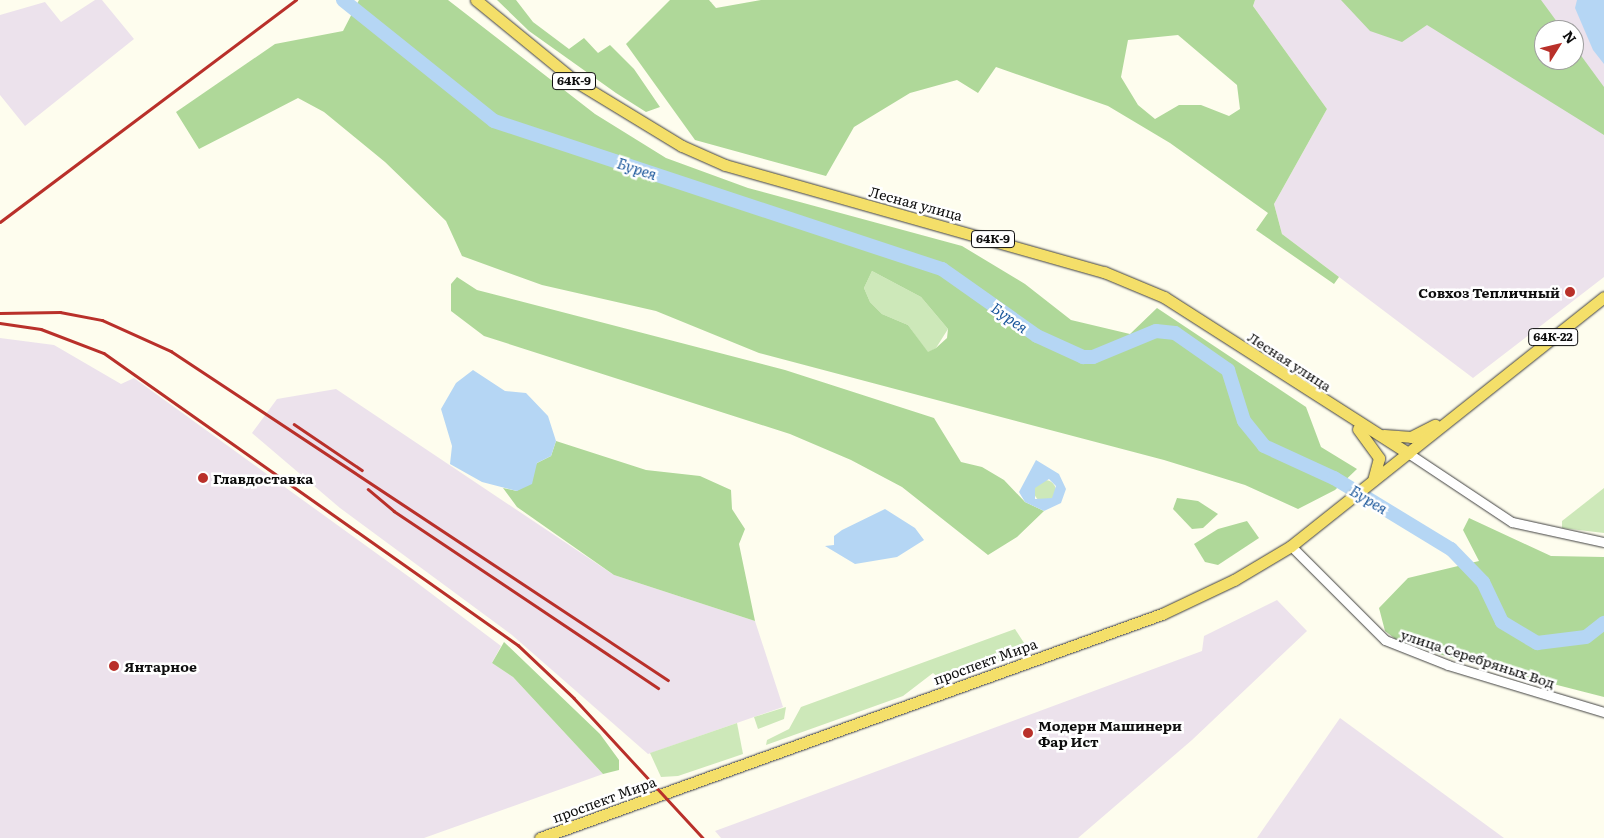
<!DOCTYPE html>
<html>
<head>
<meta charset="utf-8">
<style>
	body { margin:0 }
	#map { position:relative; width:1604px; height:838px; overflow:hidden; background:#fefdee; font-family:Literata,serif }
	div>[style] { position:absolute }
	.industrial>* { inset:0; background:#ece2ec }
	.green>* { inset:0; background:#cde8b9 }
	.round { border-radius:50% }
	.forest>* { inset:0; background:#afd899 }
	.water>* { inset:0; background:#b5d6f4 }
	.river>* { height:14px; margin:-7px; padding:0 7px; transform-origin:7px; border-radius:7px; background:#b5d6f4 }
	.roads { filter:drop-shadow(0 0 1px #404040) drop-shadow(0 0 1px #404040) }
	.minor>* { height:9px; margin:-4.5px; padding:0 4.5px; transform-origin:4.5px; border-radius:4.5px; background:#fff }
	.major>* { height:11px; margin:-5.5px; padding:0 5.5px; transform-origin:5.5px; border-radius:5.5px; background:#f4df69 }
	.rail>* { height:2.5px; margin:-1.25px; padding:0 1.25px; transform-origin:1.25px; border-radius:1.25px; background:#b9302a }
	.dots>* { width:14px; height:14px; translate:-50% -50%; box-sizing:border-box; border:2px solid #fff; border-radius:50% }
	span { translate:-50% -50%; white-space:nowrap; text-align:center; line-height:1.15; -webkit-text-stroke:5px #fff; paint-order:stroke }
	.shield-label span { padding:1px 4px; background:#fff; border:1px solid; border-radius:4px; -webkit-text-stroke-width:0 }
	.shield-label { font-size:12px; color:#0d0d0d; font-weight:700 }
	.street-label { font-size:14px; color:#0d0d0d }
	.poi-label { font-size:14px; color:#0d0d0d; font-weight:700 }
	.right { translate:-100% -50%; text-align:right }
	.left { translate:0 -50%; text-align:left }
	.water-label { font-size:15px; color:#1b579b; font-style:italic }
	.north { position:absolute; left:1534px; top:20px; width:50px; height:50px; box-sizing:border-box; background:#fff; border:1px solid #9e9e9e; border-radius:50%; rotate:54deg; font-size:14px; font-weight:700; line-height:20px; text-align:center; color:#0d0d0d }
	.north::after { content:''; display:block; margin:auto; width:18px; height:22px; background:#b9302a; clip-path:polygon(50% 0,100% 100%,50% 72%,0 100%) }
</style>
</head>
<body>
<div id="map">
	<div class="industrial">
		<div style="clip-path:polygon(95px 0,102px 0,134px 39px,25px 126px,0 95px,0 15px,45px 2px,61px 22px)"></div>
		<div style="clip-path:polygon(evenodd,1255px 0,1604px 0,1604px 277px,1473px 378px,1282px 234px,1274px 204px,1327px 109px,1253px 6px,1255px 0,1544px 30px,1574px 30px,1574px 60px,1544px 60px,1544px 30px)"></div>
		<div style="clip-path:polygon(0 338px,54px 345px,121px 384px,134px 378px,412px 579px,501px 646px,492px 663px,513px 677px,603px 774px,424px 838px,0 838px)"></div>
		<div style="clip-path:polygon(336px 389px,614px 575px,755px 621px,783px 707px,648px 754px,512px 635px,340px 508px,252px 433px,277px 399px)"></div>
		<div style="clip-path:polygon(1277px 600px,1307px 631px,1192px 740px,1078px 838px,721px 838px,715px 831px,1202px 651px,1204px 636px)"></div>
		<div style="clip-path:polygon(1340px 718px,1504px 838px,1257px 838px)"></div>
	</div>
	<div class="green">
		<div style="clip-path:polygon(872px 271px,921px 297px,948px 329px,936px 348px,928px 353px,908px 325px,882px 314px,870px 302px,864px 288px)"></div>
		<div class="round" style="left:1034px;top:480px;width:22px;height:22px"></div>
		<div style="clip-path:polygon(1604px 488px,1604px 533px,1562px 528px,1562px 521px)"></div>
		<div style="clip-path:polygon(1015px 629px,1026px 646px,1005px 659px,956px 675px,939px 678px,933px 673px,903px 696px,766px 745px,767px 740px,789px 729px,801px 707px)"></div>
		<div style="clip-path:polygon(786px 707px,784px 719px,758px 729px,754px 717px)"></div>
		<div style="clip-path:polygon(737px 723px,743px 754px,678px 776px,661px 777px,650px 753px)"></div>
	</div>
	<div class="forest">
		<div style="clip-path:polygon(evenodd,359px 0,448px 0,595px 114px,666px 158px,748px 188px,962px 246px,1025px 284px,1071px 320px,1130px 334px,1157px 308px,1306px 407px,1321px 447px,1357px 469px,1335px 490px,1298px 509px,1245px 485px,1164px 460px,759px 353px,656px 311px,542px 285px,462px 256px,446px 221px,385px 162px,324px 112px,298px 98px,199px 149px,176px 112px,275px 44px,343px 31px,359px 0,872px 271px,921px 297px,948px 329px,947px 338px,936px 348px,928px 352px,908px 325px,882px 314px,870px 302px,864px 288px,872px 271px)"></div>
		<div style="clip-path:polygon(497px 0,516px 0,533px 22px,569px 49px,584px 38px,598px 53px,610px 45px,634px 69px,660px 107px,646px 112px,616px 93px,529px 31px)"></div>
		<div style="clip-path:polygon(evenodd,670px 0,709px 0,716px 8px,761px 0,1255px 0,1253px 6px,1327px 109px,1274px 204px,1282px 234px,1339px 277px,1334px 284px,1256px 230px,1268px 213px,1170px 143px,1108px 106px,996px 67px,978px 93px,957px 80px,910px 93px,854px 127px,826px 176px,695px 140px,626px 44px,670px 0,1178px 35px,1237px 85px,1240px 109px,1229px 116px,1201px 105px,1179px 105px,1155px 119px,1138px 105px,1121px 77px,1128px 40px,1178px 35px)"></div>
		<div style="clip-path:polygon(1341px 0,1541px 0,1563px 30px,1544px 30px,1544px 60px,1574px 60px,1574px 46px,1604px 87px,1604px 135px,1427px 25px,1402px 42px,1370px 31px)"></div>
		<div style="clip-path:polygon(457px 277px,477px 290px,785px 370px,934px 418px,961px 462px,982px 467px,1004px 480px,1025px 502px,1044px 511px,1017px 537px,988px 555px,902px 487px,851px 460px,790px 434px,484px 336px,451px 311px,451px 284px)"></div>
		<div style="clip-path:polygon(556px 441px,646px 470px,700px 476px,731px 490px,732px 509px,745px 529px,739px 544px,755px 621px,614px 575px,517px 507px,503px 488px,517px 491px,537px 463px,551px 456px)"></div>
		<div style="clip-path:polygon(1177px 498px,1198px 501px,1218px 514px,1203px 528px,1192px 529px,1173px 509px)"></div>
		<div style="clip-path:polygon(1469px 518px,1551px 556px,1604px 557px,1604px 697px,1455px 659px,1398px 641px,1385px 631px,1379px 608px,1408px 578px,1479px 561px,1463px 530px)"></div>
		<div style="clip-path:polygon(1247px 521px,1259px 538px,1218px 565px,1205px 562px,1194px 544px,1218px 529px)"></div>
		<div style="clip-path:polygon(504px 642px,600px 734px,619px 760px,619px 770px,603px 774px,513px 677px,492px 663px)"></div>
	</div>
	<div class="water">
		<div style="clip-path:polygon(1577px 0,1604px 0,1604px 64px,1593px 50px,1575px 8px)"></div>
		<div style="clip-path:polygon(473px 370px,505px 391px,526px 393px,548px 416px,556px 441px,551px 456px,537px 463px,532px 484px,517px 491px,482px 482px,450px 464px,452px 446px,441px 409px,456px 383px)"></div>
		<div style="clip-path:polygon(evenodd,1036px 460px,1059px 474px,1066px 489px,1061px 503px,1044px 511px,1025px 502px,1019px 492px,1036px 460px,1049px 479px,1056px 486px,1052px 498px,1035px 499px,1035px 488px,1049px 479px)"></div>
		<div style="clip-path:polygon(885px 509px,915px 528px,924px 540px,897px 557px,855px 564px,825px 546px,834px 545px,834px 536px,842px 530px)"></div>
	</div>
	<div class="river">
		<div style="left:343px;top:0;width:193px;rotate:38.7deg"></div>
		<div style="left:494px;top:121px;width:472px;rotate:18.3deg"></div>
		<div style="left:942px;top:269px;width:116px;rotate:35.2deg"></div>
		<div style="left:1037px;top:336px;width:51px;rotate:24.5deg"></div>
		<div style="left:1083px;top:357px;width:10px"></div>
		<div style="left:1093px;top:357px;width:68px;rotate:-22.4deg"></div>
		<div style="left:1156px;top:331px;width:19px;rotate:6deg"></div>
		<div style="left:1175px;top:333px;width:65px;rotate:34.9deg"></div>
		<div style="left:1228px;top:370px;width:53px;rotate:72.6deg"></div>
		<div style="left:1244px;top:421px;width:32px;rotate:51deg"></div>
		<div style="left:1264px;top:446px;width:77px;rotate:24.6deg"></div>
		<div style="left:1334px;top:478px;width:137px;rotate:31.3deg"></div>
		<div style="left:1451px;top:549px;width:46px;rotate:45.9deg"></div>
		<div style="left:1483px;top:582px;width:44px;rotate:64.6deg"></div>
		<div style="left:1502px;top:622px;width:41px;rotate:31deg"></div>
		<div style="left:1537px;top:643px;width:49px;rotate:-7deg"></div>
		<div style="left:1586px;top:637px;width:23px;rotate:-38deg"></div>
	</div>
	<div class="roads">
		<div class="minor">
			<div style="left:1408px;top:453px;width:125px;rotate:33.6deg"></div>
			<div style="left:1512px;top:522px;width:94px;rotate:12.3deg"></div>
			<div style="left:1291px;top:546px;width:133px;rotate:45deg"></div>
			<div style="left:1385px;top:640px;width:68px;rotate:21.6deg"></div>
			<div style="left:1448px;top:665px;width:163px;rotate:16.8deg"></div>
		</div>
		<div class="major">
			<div style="left:476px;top:0;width:128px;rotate:39.3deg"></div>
			<div style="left:575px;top:81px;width:125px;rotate:31.3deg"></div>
			<div style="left:682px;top:146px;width:47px;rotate:23.8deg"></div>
			<div style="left:725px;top:165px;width:394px;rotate:15.8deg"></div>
			<div style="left:1104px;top:272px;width:65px;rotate:22.6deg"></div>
			<div style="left:1164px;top:297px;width:290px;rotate:32.6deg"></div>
			<div style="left:1358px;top:429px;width:36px;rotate:54deg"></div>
			<div style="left:1379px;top:458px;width:23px;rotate:105deg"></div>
			<div style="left:1384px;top:435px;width:27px;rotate:4deg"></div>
			<div style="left:1411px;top:437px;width:27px;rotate:-27deg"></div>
			<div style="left:540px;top:838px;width:661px;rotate:-19.81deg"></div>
			<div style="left:1162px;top:614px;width:80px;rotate:-25.3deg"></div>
			<div style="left:1234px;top:580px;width:66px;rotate:-30.8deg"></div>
			<div style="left:1291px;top:546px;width:400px;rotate:-38.5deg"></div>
		</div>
	</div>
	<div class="rail">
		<div style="left:0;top:222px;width:370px;rotate:-36.9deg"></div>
		<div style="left:0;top:313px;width:60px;rotate:-1deg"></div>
		<div style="left:60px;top:312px;width:43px;rotate:10.8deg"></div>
		<div style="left:102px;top:320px;width:76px;rotate:24.2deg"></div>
		<div style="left:171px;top:351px;width:596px;rotate:33.5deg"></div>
		<div style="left:0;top:323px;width:41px;rotate:8.3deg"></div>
		<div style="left:41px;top:329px;width:67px;rotate:20.9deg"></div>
		<div style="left:104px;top:353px;width:507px;rotate:35.2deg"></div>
		<div style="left:518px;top:645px;width:77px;rotate:43.4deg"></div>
		<div style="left:574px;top:698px;width:190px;rotate:47.3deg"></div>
		<div style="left:294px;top:424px;width:82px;rotate:34.1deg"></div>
		<div style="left:368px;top:489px;width:34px;rotate:40deg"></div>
		<div style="left:394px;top:511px;width:318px;rotate:33.8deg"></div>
	</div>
	<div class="dots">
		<div style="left:1570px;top:292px;background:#b9302a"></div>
		<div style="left:203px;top:478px;background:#b9302a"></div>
		<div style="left:114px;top:666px;background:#b9302a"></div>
		<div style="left:1028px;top:733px;background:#b9302a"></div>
	</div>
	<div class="shield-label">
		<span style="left:574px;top:81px">64К-9</span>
		<span style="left:993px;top:239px">64К-9</span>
		<span style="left:1553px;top:337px">64К-22</span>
	</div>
	<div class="street-label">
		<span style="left:916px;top:203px;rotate:15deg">Лесная улица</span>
		<span style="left:1290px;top:361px;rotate:33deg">Лесная улица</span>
		<span style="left:1478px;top:658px;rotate:18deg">улица Серебряных Вод</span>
		<span style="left:985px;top:661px;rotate:-20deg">проспект Мира</span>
		<span style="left:604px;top:799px;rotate:-20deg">проспект Мира</span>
	</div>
	<div class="poi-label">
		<span class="right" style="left:1560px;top:292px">Совхоз Тепличный</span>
		<span class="left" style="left:213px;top:478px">Главдоставка</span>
		<span class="left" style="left:124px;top:666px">Янтарное</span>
		<span class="left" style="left:1038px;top:733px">Модерн Машинери<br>Фар Ист</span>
	</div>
	<div class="water-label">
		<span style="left:637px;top:168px;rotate:18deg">Бурея</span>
		<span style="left:1010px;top:317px;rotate:35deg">Бурея</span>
		<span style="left:1369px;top:499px;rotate:31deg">Бурея</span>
	</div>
	<div class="north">N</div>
</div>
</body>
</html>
